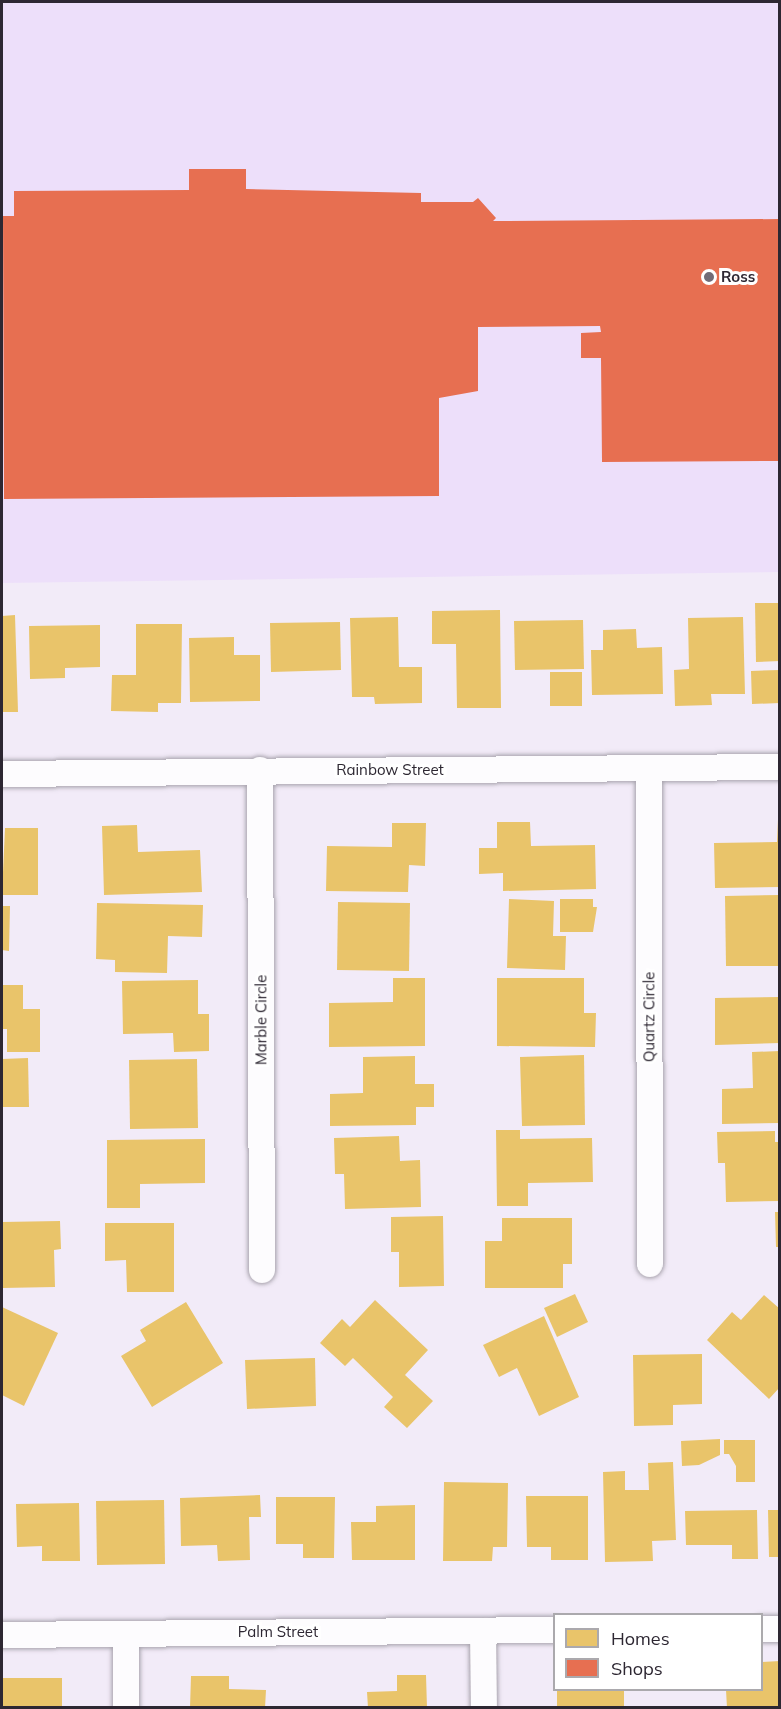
<!DOCTYPE html>
<html>
<head>
<meta charset="utf-8">
<style>
	body { margin:0 }
	#map { position:relative; width:781px; height:1709px; overflow:hidden; background:#f2ebf8; font-family:Mulish,sans-serif }
	div>[style] { position:absolute }
	.built>* { inset:0; background:#eddffa }
	.homes>* { inset:0; background:#e9c46a }
	.shops>* { inset:0; background:#e76f51 }
	.roads { filter:drop-shadow(0 0 2px #a9a4ae) drop-shadow(0 0 2px #a9a4ae) }
	.street>* { height:26px; margin:-13px; padding:0 13px; transform-origin:13px; border-radius:13px; background:#fdfcfe }
	.dots>* { width:16px; height:16px; translate:-50% -50%; box-sizing:border-box; border:3px solid #fff; border-radius:50% }
	span { translate:-50% -50%; white-space:nowrap; text-align:center; line-height:1.15; -webkit-text-stroke:6px #fff; paint-order:stroke }
	.poi-label { font-size:15px; color:#2d2732; font-weight:700 }
	.left { translate:0 -50%; text-align:left }
	.street-label { font-size:15px; color:#2d2732 }
	.frame { position:absolute; inset:0; border:3px solid #2d2732; pointer-events:none }
	.legend { position:absolute; left:553px; top:1613px; width:210px; height:78px; box-sizing:border-box; background:#fff; border:2px solid #aba9ad; margin:0; padding:8px 10px; list-style:none; font-size:18px; color:#2d2732 }
	.legend li { display:flex; align-items:center; gap:12px; height:30px }
	.legend b { width:30px; border:2px solid #aba9ad }
</style>
</head>
<body>
<div id="map">
	<div class="built">
		<div style="clip-path:polygon(2px 2px,779px 2px,779px 572px,2px 583px)"></div>
	</div>
	<div class="homes">
		<div style="clip-path:polygon(755px 603px,780px 603px,780px 661px,756px 662px)"></div>
		<div style="clip-path:polygon(500px 610px,501px 708px,457px 708px,456px 644px,432px 644px,432px 611px)"></div>
		<div style="clip-path:polygon(15px 615px,18px 712px,2px 712px,2px 616px)"></div>
		<div style="clip-path:polygon(398px 617px,399px 667px,422px 667px,422px 703px,375px 704px,374px 697px,352px 697px,350px 618px)"></div>
		<div style="clip-path:polygon(743px 617px,745px 694px,711px 694px,712px 705px,675px 706px,674px 670px,689px 669px,688px 618px)"></div>
		<div style="clip-path:polygon(583px 620px,584px 669px,515px 670px,514px 621px)"></div>
		<div style="clip-path:polygon(340px 622px,341px 670px,271px 672px,270px 623px)"></div>
		<div style="clip-path:polygon(136px 624px,182px 624px,181px 703px,158px 703px,158px 712px,111px 711px,112px 675px,136px 675px)"></div>
		<div style="clip-path:polygon(100px 625px,100px 667px,65px 668px,65px 678px,30px 679px,29px 626px)"></div>
		<div style="clip-path:polygon(636px 629px,637px 648px,662px 647px,663px 694px,592px 695px,591px 650px,603px 650px,603px 630px)"></div>
		<div style="clip-path:polygon(234px 637px,234px 655px,260px 655px,260px 701px,190px 702px,189px 638px)"></div>
		<div style="clip-path:polygon(780px 670px,780px 703px,752px 704px,751px 671px)"></div>
		<div style="clip-path:polygon(550px 672px,582px 672px,582px 706px,550px 706px)"></div>
		<div style="clip-path:polygon(777px 819px,780px 887px,715px 888px,714px 843px,777px 842px)"></div>
		<div style="clip-path:polygon(497px 822px,530px 822px,531px 846px,595px 845px,596px 889px,503px 891px,503px 873px,479px 874px,479px 848px,497px 848px)"></div>
		<div style="clip-path:polygon(392px 823px,426px 823px,425px 866px,409px 865px,408px 892px,326px 891px,327px 846px,392px 847px)"></div>
		<div style="clip-path:polygon(137px 825px,138px 852px,200px 850px,202px 892px,104px 895px,102px 826px)"></div>
		<div style="clip-path:polygon(5px 828px,38px 828px,38px 895px,2px 895px)"></div>
		<div style="clip-path:polygon(780px 895px,780px 966px,726px 966px,725px 896px)"></div>
		<div style="clip-path:polygon(509px 899px,554px 901px,553px 936px,566px 936px,565px 970px,507px 968px)"></div>
		<div style="clip-path:polygon(560px 899px,593px 899px,593px 907px,597px 907px,593px 932px,560px 932px)"></div>
		<div style="clip-path:polygon(338px 902px,410px 903px,409px 971px,337px 970px)"></div>
		<div style="clip-path:polygon(97px 903px,203px 905px,202px 937px,168px 936px,167px 973px,115px 972px,115px 960px,96px 959px)"></div>
		<div style="clip-path:polygon(2px 906px,10px 906px,9px 951px,2px 950px)"></div>
		<div style="clip-path:polygon(393px 978px,425px 978px,425px 1046px,329px 1047px,329px 1003px,393px 1002px)"></div>
		<div style="clip-path:polygon(497px 978px,584px 978px,584px 1013px,596px 1013px,595px 1047px,497px 1046px)"></div>
		<div style="clip-path:polygon(198px 980px,198px 1014px,209px 1014px,209px 1051px,174px 1052px,173px 1033px,123px 1034px,122px 981px)"></div>
		<div style="clip-path:polygon(2px 985px,23px 985px,23px 1009px,40px 1009px,40px 1052px,7px 1052px,7px 1029px,2px 1029px)"></div>
		<div style="clip-path:polygon(780px 997px,780px 1043px,715px 1045px,715px 998px)"></div>
		<div style="clip-path:polygon(780px 1051px,780px 1123px,722px 1124px,722px 1089px,753px 1088px,752px 1052px)"></div>
		<div style="clip-path:polygon(584px 1055px,585px 1125px,522px 1126px,520px 1057px)"></div>
		<div style="clip-path:polygon(415px 1056px,415px 1084px,434px 1084px,434px 1107px,416px 1107px,416px 1125px,330px 1126px,330px 1094px,363px 1093px,363px 1057px)"></div>
		<div style="clip-path:polygon(28px 1058px,29px 1107px,2px 1107px,2px 1059px)"></div>
		<div style="clip-path:polygon(197px 1059px,198px 1128px,130px 1129px,129px 1060px)"></div>
		<div style="clip-path:polygon(496px 1130px,520px 1130px,520px 1139px,592px 1138px,593px 1182px,528px 1183px,528px 1206px,497px 1206px)"></div>
		<div style="clip-path:polygon(775px 1131px,775px 1142px,780px 1142px,780px 1201px,726px 1202px,725px 1163px,718px 1163px,717px 1132px)"></div>
		<div style="clip-path:polygon(399px 1136px,400px 1161px,420px 1160px,421px 1207px,345px 1209px,344px 1174px,335px 1174px,334px 1138px)"></div>
		<div style="clip-path:polygon(205px 1139px,205px 1183px,140px 1184px,140px 1208px,107px 1208px,107px 1140px)"></div>
		<div style="clip-path:polygon(775px 1212px,780px 1212px,780px 1247px,776px 1247px)"></div>
		<div style="clip-path:polygon(443px 1216px,444px 1286px,399px 1287px,399px 1252px,391px 1252px,391px 1217px)"></div>
		<div style="clip-path:polygon(502px 1218px,572px 1218px,572px 1264px,563px 1264px,563px 1288px,485px 1288px,485px 1241px,502px 1241px)"></div>
		<div style="clip-path:polygon(60px 1221px,61px 1249px,54px 1250px,55px 1287px,2px 1288px,2px 1222px)"></div>
		<div style="clip-path:polygon(105px 1223px,174px 1223px,174px 1292px,127px 1292px,126px 1260px,105px 1261px)"></div>
		<div style="clip-path:polygon(575px 1294px,588px 1322px,557px 1337px,544px 1308px)"></div>
		<div style="clip-path:polygon(764px 1295px,780px 1309px,780px 1387px,769px 1399px,707px 1340px,732px 1312px,741px 1320px)"></div>
		<div style="clip-path:polygon(375px 1300px,428px 1350px,405px 1375px,433px 1401px,407px 1428px,384px 1407px,393px 1397px,353px 1358px,345px 1366px,320px 1343px,342px 1319px,350px 1327px)"></div>
		<div style="clip-path:polygon(186px 1302px,223px 1363px,152px 1407px,121px 1356px,146px 1341px,140px 1330px)"></div>
		<div style="clip-path:polygon(2px 1307px,58px 1333px,24px 1406px,2px 1395px)"></div>
		<div style="clip-path:polygon(544px 1316px,579px 1397px,539px 1416px,517px 1368px,499px 1377px,483px 1345px)"></div>
		<div style="clip-path:polygon(702px 1354px,702px 1404px,673px 1405px,673px 1425px,634px 1426px,633px 1355px)"></div>
		<div style="clip-path:polygon(315px 1358px,316px 1406px,247px 1409px,245px 1360px)"></div>
		<div style="clip-path:polygon(720px 1439px,720px 1455px,699px 1465px,682px 1466px,681px 1441px)"></div>
		<div style="clip-path:polygon(724px 1440px,755px 1440px,755px 1482px,736px 1482px,736px 1466px,729px 1454px,724px 1454px)"></div>
		<div style="clip-path:polygon(673px 1462px,676px 1540px,652px 1541px,653px 1561px,605px 1562px,603px 1472px,625px 1471px,625px 1490px,649px 1490px,648px 1463px)"></div>
		<div style="clip-path:polygon(444px 1482px,508px 1483px,507px 1547px,493px 1547px,492px 1561px,443px 1561px)"></div>
		<div style="clip-path:polygon(260px 1495px,261px 1517px,249px 1517px,250px 1560px,218px 1561px,217px 1545px,181px 1546px,180px 1498px)"></div>
		<div style="clip-path:polygon(526px 1496px,588px 1496px,588px 1560px,551px 1560px,551px 1547px,527px 1547px)"></div>
		<div style="clip-path:polygon(276px 1497px,335px 1497px,334px 1558px,303px 1558px,303px 1544px,276px 1544px)"></div>
		<div style="clip-path:polygon(164px 1500px,165px 1564px,97px 1565px,96px 1501px)"></div>
		<div style="clip-path:polygon(79px 1503px,80px 1561px,42px 1561px,42px 1546px,17px 1547px,16px 1504px)"></div>
		<div style="clip-path:polygon(415px 1505px,415px 1560px,352px 1560px,351px 1522px,376px 1522px,376px 1506px)"></div>
		<div style="clip-path:polygon(757px 1510px,758px 1559px,732px 1559px,732px 1545px,686px 1545px,685px 1511px)"></div>
		<div style="clip-path:polygon(768px 1510px,780px 1510px,780px 1557px,769px 1557px)"></div>
		<div style="clip-path:polygon(780px 1661px,780px 1708px,727px 1708px,726px 1690px,762px 1690px,762px 1662px)"></div>
		<div style="clip-path:polygon(397px 1675px,426px 1675px,427px 1708px,368px 1708px,367px 1692px,397px 1691px)"></div>
		<div style="clip-path:polygon(191px 1676px,229px 1676px,229px 1689px,266px 1690px,265px 1708px,190px 1708px)"></div>
		<div style="clip-path:polygon(2px 1678px,62px 1678px,62px 1708px,2px 1708px)"></div>
		<div style="clip-path:polygon(557px 1690px,624px 1690px,624px 1708px,557px 1708px)"></div>
	</div>
	<div class="shops">
		<div style="clip-path:polygon(189px 169px,246px 169px,246px 189px,421px 193px,421px 202px,473px 202px,478px 198px,496px 218px,493px 221px,780px 219px,780px 461px,602px 462px,601px 358px,581px 358px,581px 333px,601px 332px,600px 326px,478px 327px,478px 391px,439px 398px,439px 496px,4px 499px,3px 216px,14px 216px,14px 191px,189px 190px)"></div>
	</div>
	<div class="roads">
		<div class="street">
			<div style="left:649px;top:769px;width:495px;rotate:89.9deg"></div>
			<div style="left:260px;top:770px;width:500px;rotate:89.77deg"></div>
			<div style="left:2px;top:774px;width:778px;rotate:-0.52deg"></div>
			<div style="left:762px;top:1629px;width:18px"></div>
			<div style="left:483px;top:1631px;width:77px;rotate:89.3deg"></div>
			<div style="left:2px;top:1635px;width:552px;rotate:-0.52deg"></div>
			<div style="left:126px;top:1708px;width:74px;rotate:-90deg"></div>
		</div>
	</div>
	<div class="dots">
		<div style="left:709px;top:277px;background:#726c77"></div>
	</div>
	<div class="poi-label">
		<span class="left" style="left:721px;top:277px">Ross</span>
	</div>
	<div class="street-label">
		<span style="left:390px;top:770px">Rainbow Street</span>
		<span style="left:649px;top:1017px;rotate:-90deg">Quartz Circle</span>
		<span style="left:261px;top:1020px;rotate:-90deg">Marble Circle</span>
		<span style="left:278px;top:1632px">Palm Street</span>
	</div>
	<div class="frame"></div>
	<ul class="legend">
	<li><b style="height:16px;background:#e9c46a"></b>Homes</li>
	<li><b style="height:16px;background:#e76f51"></b>Shops</li>
	</ul>
</div>
</body>
</html>
